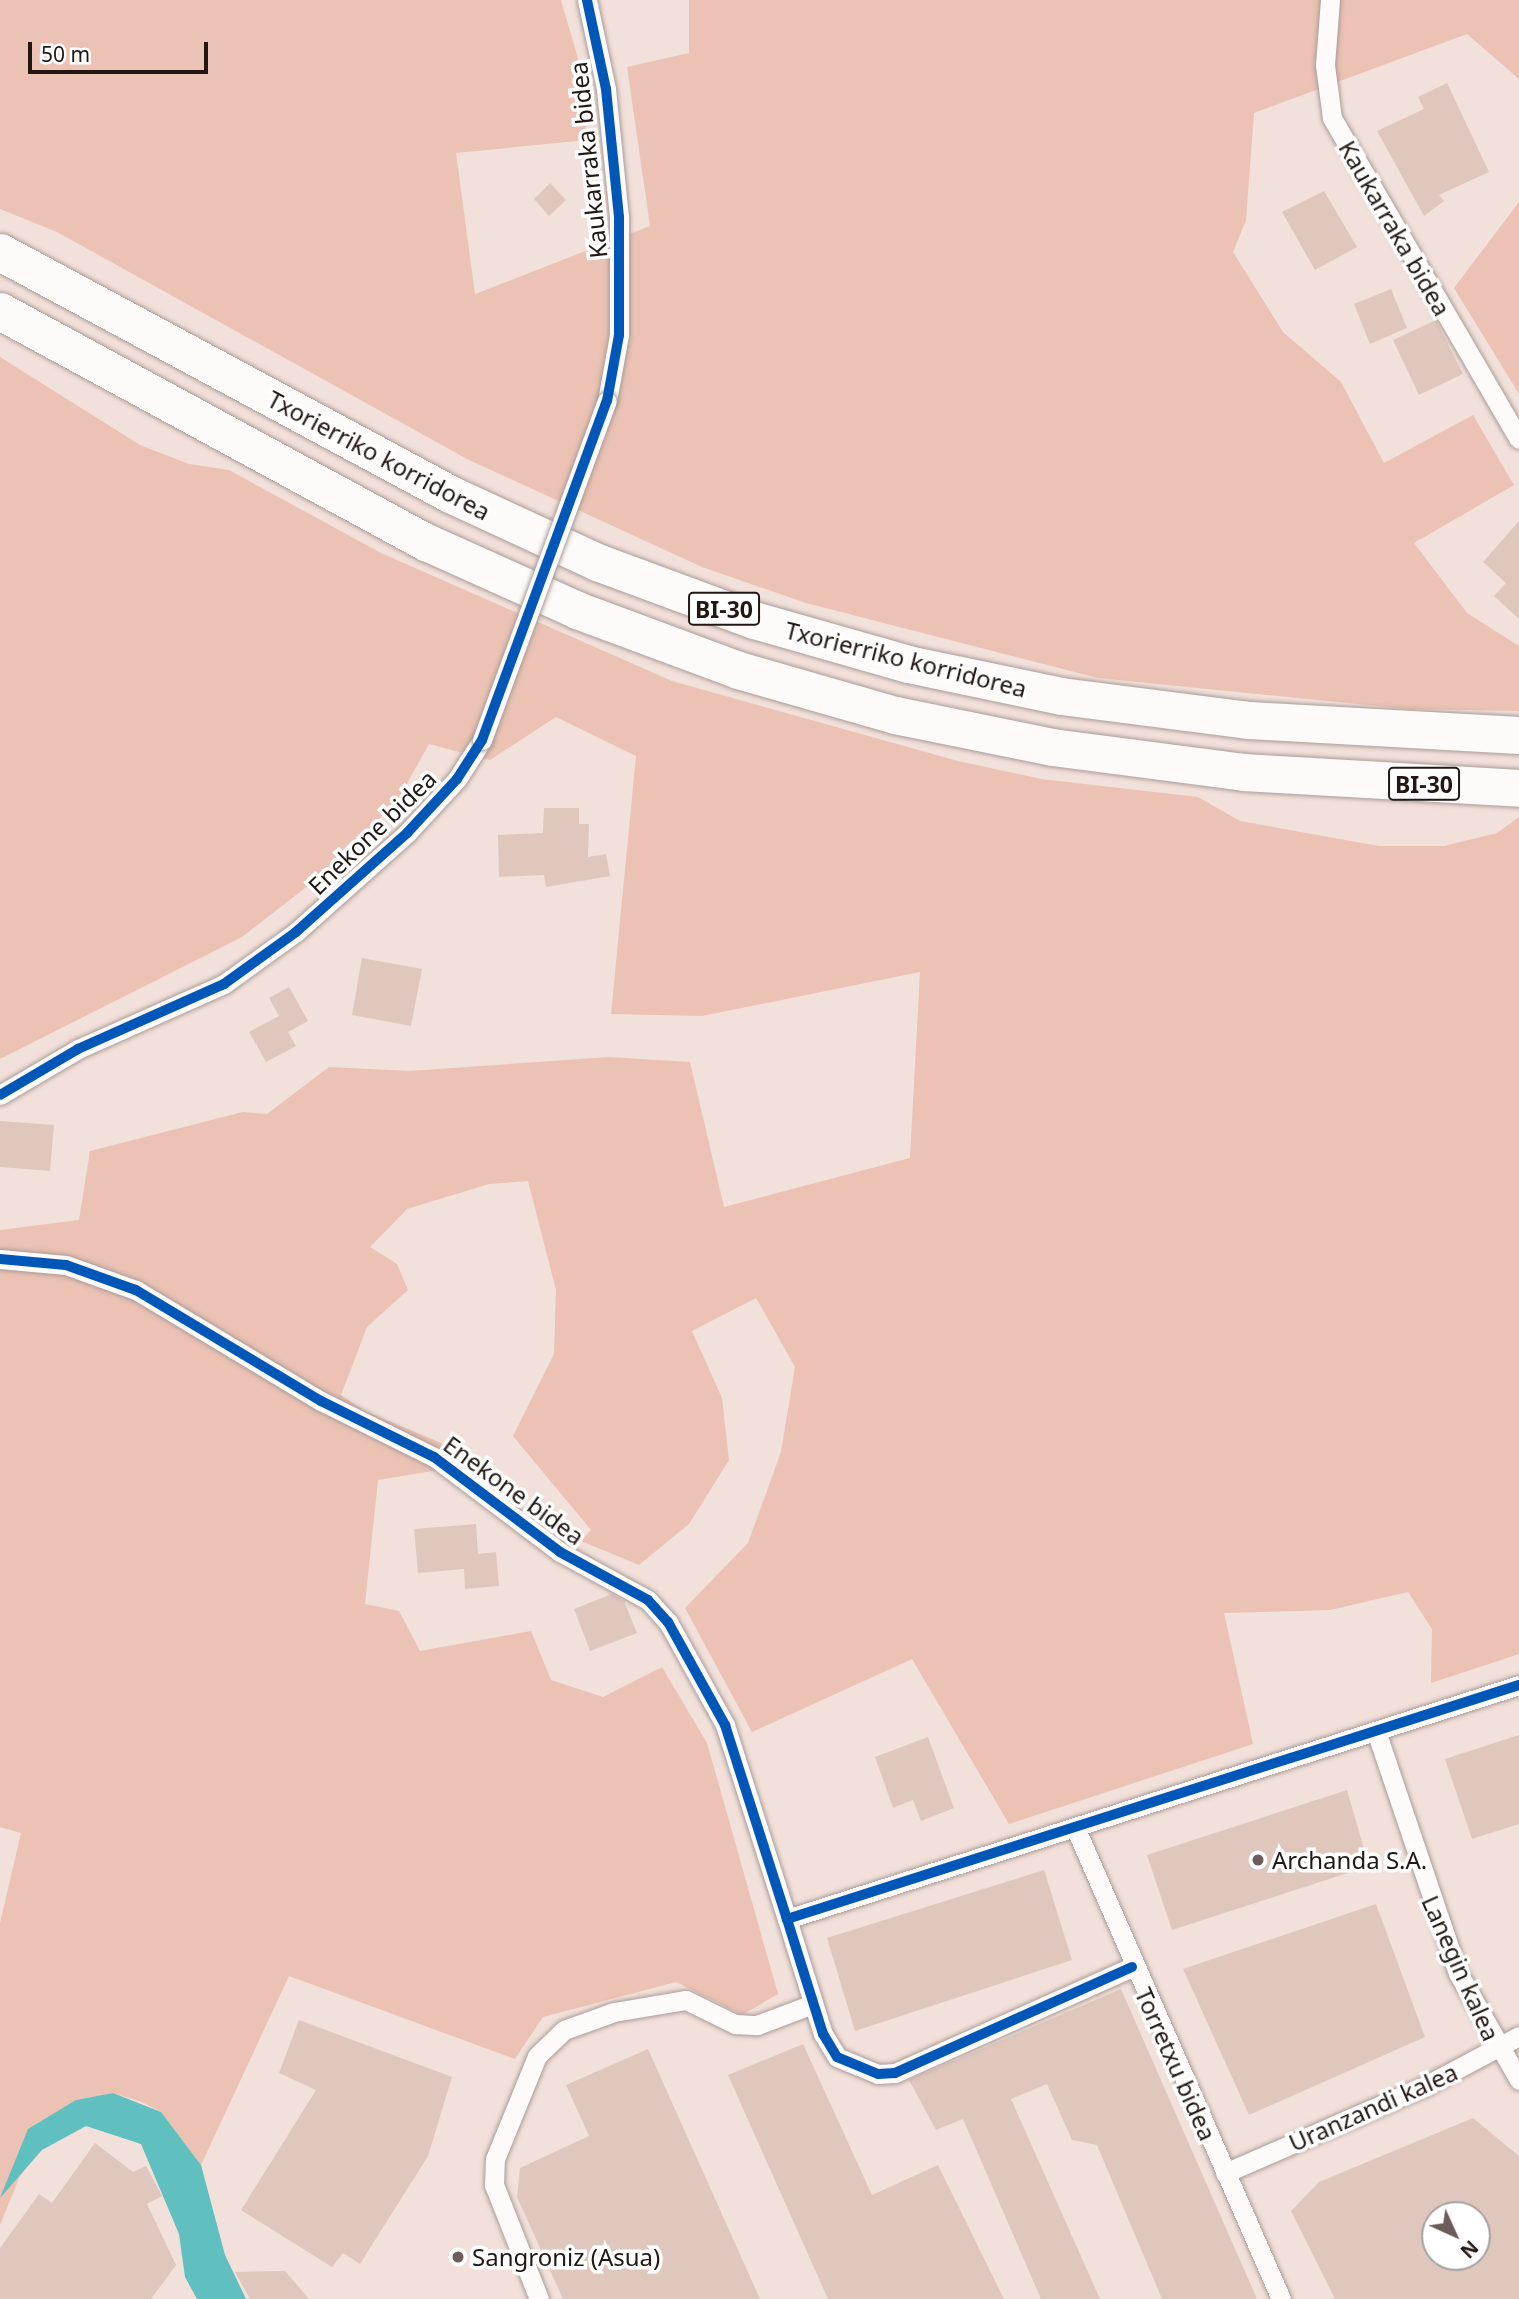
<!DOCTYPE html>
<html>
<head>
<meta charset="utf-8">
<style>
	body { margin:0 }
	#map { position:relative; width:1519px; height:2299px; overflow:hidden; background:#f2e0da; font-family:"Noto Sans",sans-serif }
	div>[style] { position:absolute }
	.green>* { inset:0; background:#ebc2b4 }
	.water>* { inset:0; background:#5fc0bf }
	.building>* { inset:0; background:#e0c7be }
	.roads { filter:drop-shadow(0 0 2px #aa9c97) drop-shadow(0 0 2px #aa9c97) }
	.street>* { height:19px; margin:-9.5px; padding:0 9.5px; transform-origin:9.5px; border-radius:9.5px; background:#fdfaf9 }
	.highway>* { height:37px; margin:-18.5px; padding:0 18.5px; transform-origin:18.5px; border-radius:18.5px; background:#fdfaf9 }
	.bridges { filter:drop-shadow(0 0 2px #aa9c97) drop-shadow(0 0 2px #aa9c97) }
	.street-bridge>* { height:19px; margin:-9.5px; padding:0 9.5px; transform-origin:9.5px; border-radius:9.5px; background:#fdfaf9 }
	.cycleway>* { height:10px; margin:-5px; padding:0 5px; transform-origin:5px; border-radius:5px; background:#0057b8 }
	.dots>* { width:19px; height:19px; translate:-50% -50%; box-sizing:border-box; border:4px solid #fff; border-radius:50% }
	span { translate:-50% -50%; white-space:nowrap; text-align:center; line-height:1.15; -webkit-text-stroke:7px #fff; paint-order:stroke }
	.shield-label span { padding:2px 5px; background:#fff; border:2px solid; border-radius:5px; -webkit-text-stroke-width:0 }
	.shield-label { font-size:23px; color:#221713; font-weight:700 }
	.street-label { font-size:24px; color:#221713 }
	.poi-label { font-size:24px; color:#221713 }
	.left { translate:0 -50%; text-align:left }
	.north { position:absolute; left:1421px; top:2201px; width:70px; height:70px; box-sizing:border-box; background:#fff; border:2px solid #a7a2a1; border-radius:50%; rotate:135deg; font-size:19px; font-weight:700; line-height:28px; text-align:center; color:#221713 }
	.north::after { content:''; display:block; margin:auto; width:24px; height:32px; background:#6b5d59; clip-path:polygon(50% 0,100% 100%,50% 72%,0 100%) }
	.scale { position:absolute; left:28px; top:42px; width:180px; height:32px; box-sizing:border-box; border:4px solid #221713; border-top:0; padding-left:9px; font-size:21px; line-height:24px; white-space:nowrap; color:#221713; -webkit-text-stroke:5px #fff; paint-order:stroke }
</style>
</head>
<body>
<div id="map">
	<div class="green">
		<div style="clip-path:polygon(0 0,561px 0,583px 76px,587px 140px,456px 153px,475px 294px,650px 226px,627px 67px,689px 53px,689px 0,1519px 0,1519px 79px,1467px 34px,1254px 113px,1246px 220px,1233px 252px,1283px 332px,1341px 382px,1384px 463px,1473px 415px,1514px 485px,1414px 543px,1467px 613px,1519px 646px,1519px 711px,1408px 709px,1098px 678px,806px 603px,702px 567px,467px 459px,57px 232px,0 209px)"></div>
		<div style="clip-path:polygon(1519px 202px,1519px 394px,1454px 288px)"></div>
		<div style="clip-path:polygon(0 357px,140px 445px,189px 464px,229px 470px,381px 553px,672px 681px,958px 761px,1041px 779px,1198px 797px,1240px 821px,1379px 846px,1444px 846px,1497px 833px,1519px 817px,1519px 1654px,1431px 1683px,1432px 1629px,1408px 1592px,1330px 1610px,1224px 1613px,1253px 1744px,1009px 1824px,912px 1659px,752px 1732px,685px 1608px,748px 1543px,781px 1452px,795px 1367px,756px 1298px,692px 1331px,722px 1398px,729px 1460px,689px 1524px,639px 1565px,581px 1541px,591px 1530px,513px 1436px,554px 1354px,556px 1290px,528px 1181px,489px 1184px,407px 1209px,370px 1247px,397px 1264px,408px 1290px,367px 1327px,341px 1395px,365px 1411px,487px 1462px,378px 1480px,365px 1604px,399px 1611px,420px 1651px,531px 1631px,551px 1680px,603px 1697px,662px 1667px,707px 1743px,778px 1994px,742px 2015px,676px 1982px,543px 2017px,515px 2059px,289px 1976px,201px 2165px,161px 2112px,142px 2102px,113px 2093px,76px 2100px,20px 2176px,0 2225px,0 1923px,21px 1833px,0 1827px,0 1230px,79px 1220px,90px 1151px,243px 1112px,267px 1114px,329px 1067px,410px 1071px,609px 1057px,690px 1062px,724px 1207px,910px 1158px,920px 972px,702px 1016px,611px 1014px,636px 756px,556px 717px,490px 760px,429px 744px,399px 798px,337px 863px,242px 937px,0 1059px)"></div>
	</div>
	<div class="water">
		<div style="clip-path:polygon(113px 2093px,161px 2112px,201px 2165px,225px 2255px,246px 2299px,197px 2299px,185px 2277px,179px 2234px,141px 2144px,86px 2126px,42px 2150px,0 2198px,28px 2129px,76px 2100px)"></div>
	</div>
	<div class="building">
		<div style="clip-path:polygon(1447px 83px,1489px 172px,1439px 195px,1444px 201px,1424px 216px,1377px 131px,1424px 109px,1418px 97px)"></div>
		<div style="clip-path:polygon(550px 183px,566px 200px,549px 216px,534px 199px)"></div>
		<div style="clip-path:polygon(1324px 191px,1357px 247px,1315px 270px,1282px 212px)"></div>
		<div style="clip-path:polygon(1391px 289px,1407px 328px,1370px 344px,1354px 304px)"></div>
		<div style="clip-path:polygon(1436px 320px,1463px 374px,1419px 395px,1393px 340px)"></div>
		<div style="clip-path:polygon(1519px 521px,1519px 619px,1494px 596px,1506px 583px,1483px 562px)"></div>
		<div style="clip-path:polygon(544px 808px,579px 808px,579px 824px,589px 824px,588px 857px,606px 854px,610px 876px,546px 887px,544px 875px,499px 877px,498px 835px,543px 833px)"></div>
		<div style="clip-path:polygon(362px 958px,422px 969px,411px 1026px,352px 1015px)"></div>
		<div style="clip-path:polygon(289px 987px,308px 1021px,288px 1032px,296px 1046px,266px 1062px,249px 1032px,279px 1016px,269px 998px)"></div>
		<div style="clip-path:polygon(0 1121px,54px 1125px,50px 1171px,0 1167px)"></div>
		<div style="clip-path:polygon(476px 1524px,478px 1554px,496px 1552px,499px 1586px,465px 1589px,464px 1569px,418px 1573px,414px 1529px)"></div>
		<div style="clip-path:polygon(612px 1594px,624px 1601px,637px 1633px,590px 1651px,574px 1609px)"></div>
		<div style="clip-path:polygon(1519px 1735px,1519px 1824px,1472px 1839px,1445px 1759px)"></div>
		<div style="clip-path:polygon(928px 1737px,954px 1808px,921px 1821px,913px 1800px,893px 1808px,875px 1757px)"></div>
		<div style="clip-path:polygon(1347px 1790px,1369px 1866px,1172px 1930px,1147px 1855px)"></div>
		<div style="clip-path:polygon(1044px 1870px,1072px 1960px,855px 2031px,827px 1938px)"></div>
		<div style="clip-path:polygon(1376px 1904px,1425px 2037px,1249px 2115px,1183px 1969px)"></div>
		<div style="clip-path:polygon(1121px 1989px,1257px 2299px,1162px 2299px,1097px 2145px,1072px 2140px,1047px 2084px,1011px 2099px,1100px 2299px,1041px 2299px,963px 2119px,936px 2130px,909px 2080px)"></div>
		<div style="clip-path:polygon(299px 2020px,452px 2077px,428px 2156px,360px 2264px,343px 2253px,332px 2267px,241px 2210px,316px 2090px,279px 2073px)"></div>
		<div style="clip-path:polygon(803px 2044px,872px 2195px,938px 2165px,1004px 2299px,828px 2299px,728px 2075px)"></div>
		<div style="clip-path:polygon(648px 2049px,760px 2299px,563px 2299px,517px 2197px,520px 2168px,589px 2136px,566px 2085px)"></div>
		<div style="clip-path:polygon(evenodd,1473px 2118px,1519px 2156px,1519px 2299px,1335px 2299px,1291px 2211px,1319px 2182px,1473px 2118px,1435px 2215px,1477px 2215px,1477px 2257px,1435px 2257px,1435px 2215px)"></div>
		<div style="clip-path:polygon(95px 2143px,133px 2172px,146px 2166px,162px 2196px,147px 2204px,176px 2265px,151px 2299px,0 2299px,0 2248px,39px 2194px,52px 2203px)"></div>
		<div style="clip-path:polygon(285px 2271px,309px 2299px,250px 2299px,235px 2272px)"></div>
	</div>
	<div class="roads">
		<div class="street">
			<div style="left:587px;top:0;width:91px;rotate:77.9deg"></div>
			<div style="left:606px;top:89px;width:129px;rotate:84.2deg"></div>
			<div style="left:619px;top:217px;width:118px;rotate:90deg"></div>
			<div style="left:619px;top:335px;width:67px;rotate:100.3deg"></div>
			<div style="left:1330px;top:0;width:65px;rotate:94.4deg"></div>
			<div style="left:1325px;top:65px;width:53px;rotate:82.5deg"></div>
			<div style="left:1332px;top:118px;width:371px;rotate:59.8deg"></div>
			<div style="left:0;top:1095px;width:91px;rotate:-30.5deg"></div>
			<div style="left:78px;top:1049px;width:160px;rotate:-24deg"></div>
			<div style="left:224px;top:984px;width:89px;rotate:-35.8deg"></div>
			<div style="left:296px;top:932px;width:149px;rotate:-41.7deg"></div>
			<div style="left:407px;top:833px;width:74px;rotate:-47.2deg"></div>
			<div style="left:457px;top:779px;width:46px;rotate:-57.3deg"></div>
			<div style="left:0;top:1259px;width:66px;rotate:5.2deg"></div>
			<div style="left:66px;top:1265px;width:74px;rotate:19.7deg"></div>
			<div style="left:136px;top:1290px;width:216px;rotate:31deg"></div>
			<div style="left:321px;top:1401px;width:126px;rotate:26.4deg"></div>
			<div style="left:434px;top:1457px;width:158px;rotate:37deg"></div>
			<div style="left:560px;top:1552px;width:100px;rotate:28.6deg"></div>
			<div style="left:648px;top:1600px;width:30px;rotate:48deg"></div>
			<div style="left:668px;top:1622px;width:118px;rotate:61deg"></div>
			<div style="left:725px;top:1725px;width:204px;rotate:72.3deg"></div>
			<div style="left:1376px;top:1731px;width:256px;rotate:71.3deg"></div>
			<div style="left:1458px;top:1973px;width:123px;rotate:60.3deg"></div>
			<div style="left:1075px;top:1827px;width:515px;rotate:66.42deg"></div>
			<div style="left:1132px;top:1967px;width:260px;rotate:155.9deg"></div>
			<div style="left:895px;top:2073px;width:17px;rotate:177deg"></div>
			<div style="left:878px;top:2074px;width:44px;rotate:-157.5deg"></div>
			<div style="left:837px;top:2057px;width:27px;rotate:-121deg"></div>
			<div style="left:823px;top:2034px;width:121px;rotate:-107.4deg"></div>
			<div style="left:787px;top:1919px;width:768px;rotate:-17.73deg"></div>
			<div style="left:1225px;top:2173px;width:220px;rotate:-23.5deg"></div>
			<div style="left:1427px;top:2085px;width:104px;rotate:-28deg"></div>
			<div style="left:539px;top:2299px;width:123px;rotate:-111.5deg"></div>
			<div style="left:494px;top:2185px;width:26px;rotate:-88deg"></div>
			<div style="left:495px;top:2159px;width:111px;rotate:-67.8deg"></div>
			<div style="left:537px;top:2056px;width:37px;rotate:-44deg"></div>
			<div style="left:564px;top:2030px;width:53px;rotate:-19.8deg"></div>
			<div style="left:614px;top:2012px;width:73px;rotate:-9.5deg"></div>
			<div style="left:686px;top:2000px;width:55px;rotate:26.1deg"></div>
			<div style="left:735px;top:2024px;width:22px;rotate:3deg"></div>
			<div style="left:757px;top:2025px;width:60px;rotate:-20.6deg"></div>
		</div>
		<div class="highway">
			<div style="left:0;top:252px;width:511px;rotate:28.27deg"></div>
			<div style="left:450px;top:494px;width:162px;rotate:24.8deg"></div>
			<div style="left:597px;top:562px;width:167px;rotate:20.3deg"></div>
			<div style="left:754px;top:620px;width:160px;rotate:15.9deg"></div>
			<div style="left:908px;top:664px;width:156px;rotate:11.8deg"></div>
			<div style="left:1061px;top:696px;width:190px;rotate:7.3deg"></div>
			<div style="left:1249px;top:720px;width:270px;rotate:3.2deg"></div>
			<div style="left:0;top:311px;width:485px;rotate:28.5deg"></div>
			<div style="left:426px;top:542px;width:166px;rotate:24.2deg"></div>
			<div style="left:577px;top:610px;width:172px;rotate:20.4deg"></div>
			<div style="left:738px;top:670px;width:163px;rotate:16deg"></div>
			<div style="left:895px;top:715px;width:160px;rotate:11.5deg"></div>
			<div style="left:1052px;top:747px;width:194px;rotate:7.4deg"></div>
			<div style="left:1244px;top:772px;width:275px;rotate:3.3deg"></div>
		</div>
	</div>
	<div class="bridges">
		<div class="street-bridge">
			<div style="left:482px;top:740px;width:361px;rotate:-69.8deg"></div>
		</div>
	</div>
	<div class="cycleway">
		<div style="left:0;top:1095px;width:91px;rotate:-30.5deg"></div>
		<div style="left:78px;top:1049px;width:160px;rotate:-24deg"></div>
		<div style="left:224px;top:984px;width:89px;rotate:-35.8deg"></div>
		<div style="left:296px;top:932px;width:149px;rotate:-41.7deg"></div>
		<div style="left:407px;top:833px;width:74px;rotate:-47.2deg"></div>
		<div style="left:457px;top:779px;width:46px;rotate:-57.3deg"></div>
		<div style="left:482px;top:740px;width:361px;rotate:-69.8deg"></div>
		<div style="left:607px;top:401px;width:67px;rotate:-79.7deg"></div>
		<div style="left:619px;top:335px;width:118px;rotate:-90deg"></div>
		<div style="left:619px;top:217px;width:129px;rotate:-95.8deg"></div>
		<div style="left:606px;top:89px;width:91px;rotate:-102.1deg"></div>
		<div style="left:0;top:1259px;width:66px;rotate:5.2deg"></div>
		<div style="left:66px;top:1265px;width:74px;rotate:19.7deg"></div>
		<div style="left:136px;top:1290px;width:216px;rotate:31deg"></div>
		<div style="left:321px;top:1401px;width:126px;rotate:26.4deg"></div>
		<div style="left:434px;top:1457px;width:158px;rotate:37deg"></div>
		<div style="left:560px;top:1552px;width:100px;rotate:28.6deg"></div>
		<div style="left:648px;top:1600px;width:30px;rotate:48deg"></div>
		<div style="left:668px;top:1622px;width:118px;rotate:61deg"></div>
		<div style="left:725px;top:1725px;width:204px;rotate:72.3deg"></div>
		<div style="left:1132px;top:1967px;width:260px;rotate:155.9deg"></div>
		<div style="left:895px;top:2073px;width:17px;rotate:177deg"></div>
		<div style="left:878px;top:2074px;width:44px;rotate:-157.5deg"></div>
		<div style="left:837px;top:2057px;width:27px;rotate:-121deg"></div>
		<div style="left:823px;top:2034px;width:121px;rotate:-107.4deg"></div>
		<div style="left:787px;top:1919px;width:768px;rotate:-17.73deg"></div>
	</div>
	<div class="dots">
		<div style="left:1258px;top:1860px;background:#6b5d59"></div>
		<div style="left:458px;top:2257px;background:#6b5d59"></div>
	</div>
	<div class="shield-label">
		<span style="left:724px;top:609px">BI-30</span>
		<span style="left:1424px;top:784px">BI-30</span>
	</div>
	<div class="street-label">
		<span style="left:588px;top:160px;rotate:-96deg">Kaukarraka bidea</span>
		<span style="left:1395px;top:228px;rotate:60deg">Kaukarraka bidea</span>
		<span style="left:379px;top:455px;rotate:28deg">Txorierriko korridorea</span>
		<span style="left:906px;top:659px;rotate:14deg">Txorierriko korridorea</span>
		<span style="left:372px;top:832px;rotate:-44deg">Enekone bidea</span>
		<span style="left:514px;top:1490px;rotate:36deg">Enekone bidea</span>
		<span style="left:1461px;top:1968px;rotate:66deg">Lanegin kalea</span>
		<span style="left:1176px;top:2064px;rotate:66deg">Torretxu bidea</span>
		<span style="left:1373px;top:2107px;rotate:-24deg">Uranzandi kalea</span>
	</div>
	<div class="poi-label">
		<span class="left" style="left:1272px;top:1860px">Archanda S.A.</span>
		<span class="left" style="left:472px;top:2257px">Sangroniz (Asua)</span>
	</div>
	<div class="north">N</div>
	<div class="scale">50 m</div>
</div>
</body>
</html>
